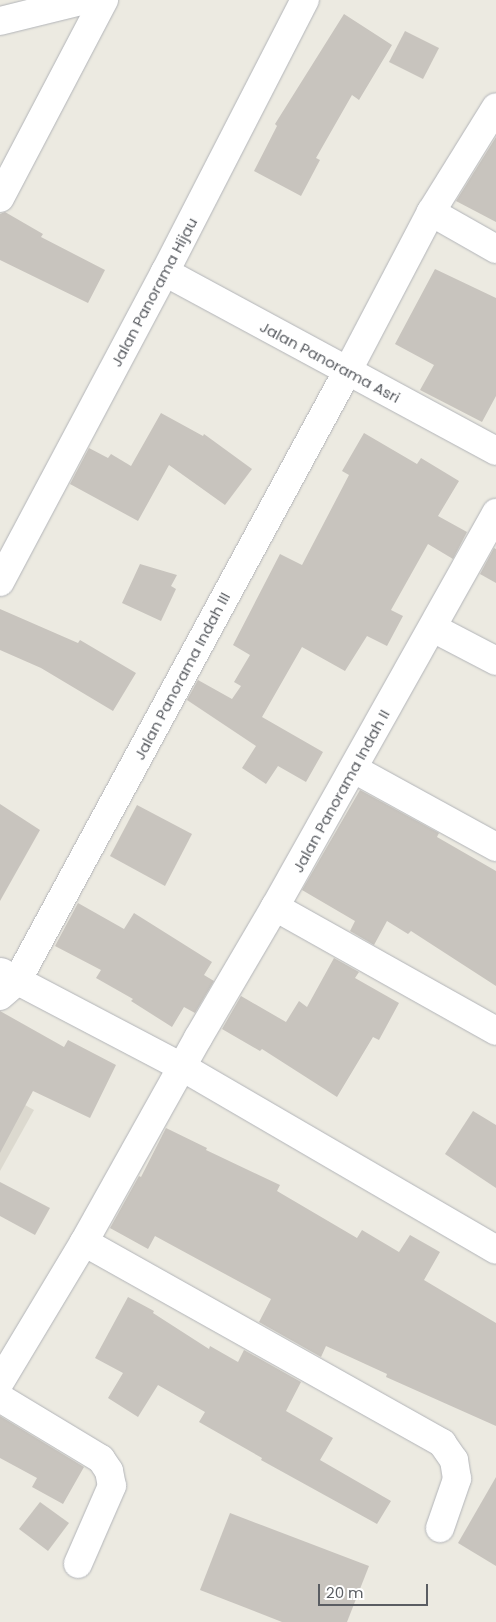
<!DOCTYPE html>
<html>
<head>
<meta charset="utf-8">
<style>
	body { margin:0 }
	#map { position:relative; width:496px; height:1622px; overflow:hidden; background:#eceae1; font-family:Poppins,sans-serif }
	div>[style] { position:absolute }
	.education>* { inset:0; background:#dcd9cf }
	.building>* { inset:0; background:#c8c4be }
	.roads { filter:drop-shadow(0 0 1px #b2b4b8) drop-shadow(0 0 1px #b2b4b8) }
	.minor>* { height:28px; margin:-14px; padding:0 14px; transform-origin:14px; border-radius:14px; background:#fff }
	span { translate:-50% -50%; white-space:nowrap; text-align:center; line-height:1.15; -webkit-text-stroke:4px #fff; paint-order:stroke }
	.street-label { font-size:15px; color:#5a5d62 }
	.scale { position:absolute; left:318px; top:1584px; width:110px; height:22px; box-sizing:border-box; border:2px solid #5a5d62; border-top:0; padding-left:6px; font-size:15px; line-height:18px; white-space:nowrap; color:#5a5d62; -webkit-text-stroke:4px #fff; paint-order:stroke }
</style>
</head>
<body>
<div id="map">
	<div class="education">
		<div style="clip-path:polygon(0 1091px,34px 1110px,0 1171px)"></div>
	</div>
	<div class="building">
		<div style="clip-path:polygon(344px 14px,392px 45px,359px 100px,352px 95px,316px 158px,320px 160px,301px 196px,254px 171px,277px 126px,275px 124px)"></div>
		<div style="clip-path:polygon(405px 31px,439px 48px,423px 79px,389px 62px)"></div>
		<div style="clip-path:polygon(496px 137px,496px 222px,456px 201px)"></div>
		<div style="clip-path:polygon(5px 212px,43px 234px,41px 237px,105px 270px,88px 303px,0 260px,0 214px)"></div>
		<div style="clip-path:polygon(435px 269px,496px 298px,496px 396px,482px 422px,420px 390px,434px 365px,395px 344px)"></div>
		<div style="clip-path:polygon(161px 413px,203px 436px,204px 434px,252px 469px,225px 505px,169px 465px,138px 521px,70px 484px,89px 448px,108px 458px,111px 454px,131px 466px)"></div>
		<div style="clip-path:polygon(364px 433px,417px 464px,421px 458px,459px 481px,438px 516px,467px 532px,453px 559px,428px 544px,391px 610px,403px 616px,387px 646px,367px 636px,345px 671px,302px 647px,262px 717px,323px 752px,306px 782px,278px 766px,266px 784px,242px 768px,256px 746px,187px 700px,198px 680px,232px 699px,241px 686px,234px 682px,250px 655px,233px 645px,280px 554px,302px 565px,349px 475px,342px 471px)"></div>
		<div style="clip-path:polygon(494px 548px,496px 549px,496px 583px,480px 574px)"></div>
		<div style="clip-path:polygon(140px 564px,177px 575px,171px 586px,176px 589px,161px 621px,122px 603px)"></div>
		<div style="clip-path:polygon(0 609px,78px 643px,80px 640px,136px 673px,113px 711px,41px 668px,0 650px)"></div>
		<div style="clip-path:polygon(360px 790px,439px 833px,437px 837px,496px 871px,496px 986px,411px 931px,408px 934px,387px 921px,374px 945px,350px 931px,355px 921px,302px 890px)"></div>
		<div style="clip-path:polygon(0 804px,40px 830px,0 901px)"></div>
		<div style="clip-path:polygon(137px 805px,192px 834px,165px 886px,110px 856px)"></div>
		<div style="clip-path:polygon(78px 903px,124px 929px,134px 913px,212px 962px,204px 975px,214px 981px,195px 1013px,184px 1007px,172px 1027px,131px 1001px,133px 999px,96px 978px,101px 970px,55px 946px)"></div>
		<div style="clip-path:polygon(334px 958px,359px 972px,355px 978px,399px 1003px,379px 1040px,373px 1037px,337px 1097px,262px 1049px,260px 1051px,222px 1029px,241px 996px,286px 1022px,299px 1001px,307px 1007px)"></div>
		<div style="clip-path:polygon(0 1011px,64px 1047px,68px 1040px,116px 1065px,90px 1118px,33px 1091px,0 1153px)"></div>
		<div style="clip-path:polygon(473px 1111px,496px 1125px,496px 1188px,445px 1154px)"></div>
		<div style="clip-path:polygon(166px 1128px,207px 1148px,206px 1150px,280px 1185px,277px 1191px,357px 1238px,362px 1230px,399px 1252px,410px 1235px,440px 1252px,424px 1280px,496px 1323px,496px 1426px,386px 1377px,387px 1374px,326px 1346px,321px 1357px,259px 1322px,271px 1299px,155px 1236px,148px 1249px,110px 1228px,139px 1176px,141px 1177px)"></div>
		<div style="clip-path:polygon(0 1182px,50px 1208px,35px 1235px,0 1216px)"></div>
		<div style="clip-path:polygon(128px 1297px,154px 1311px,153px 1313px,209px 1349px,210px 1346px,238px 1362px,244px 1350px,301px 1382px,286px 1411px,333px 1438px,320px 1460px,391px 1501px,377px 1524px,261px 1460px,262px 1458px,199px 1422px,205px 1412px,158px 1385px,138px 1417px,108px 1398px,123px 1373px,95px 1358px)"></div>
		<div style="clip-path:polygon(0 1416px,84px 1467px,63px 1504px,32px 1487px,37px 1478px,0 1458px)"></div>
		<div style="clip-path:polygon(496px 1477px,496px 1566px,458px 1543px)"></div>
		<div style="clip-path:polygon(40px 1502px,69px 1523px,48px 1551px,19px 1529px)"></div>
		<div style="clip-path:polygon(230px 1513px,369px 1566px,347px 1622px,282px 1622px,200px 1590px)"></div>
	</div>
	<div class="roads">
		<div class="minor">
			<div style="left:0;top:21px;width:88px;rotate:-13.9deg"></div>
			<div style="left:0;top:198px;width:224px;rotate:-62.3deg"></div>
			<div style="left:431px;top:212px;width:75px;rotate:29.6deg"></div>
			<div style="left:165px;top:272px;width:376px;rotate:28.4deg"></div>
			<div style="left:0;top:582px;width:351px;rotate:-62deg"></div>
			<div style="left:165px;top:272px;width:306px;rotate:-62.8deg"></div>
			<div style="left:433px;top:628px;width:71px;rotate:27.6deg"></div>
			<div style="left:354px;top:769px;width:162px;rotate:28.8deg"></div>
			<div style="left:275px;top:907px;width:253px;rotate:29.3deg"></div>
			<div style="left:1px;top:972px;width:204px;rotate:27.7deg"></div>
			<div style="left:182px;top:1067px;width:363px;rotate:30.2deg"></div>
			<div style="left:0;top:996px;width:23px;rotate:-41deg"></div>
			<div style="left:17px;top:981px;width:693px;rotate:-61.55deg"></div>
			<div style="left:347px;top:372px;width:181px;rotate:-62.3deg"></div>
			<div style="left:431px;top:212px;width:123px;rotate:-58.2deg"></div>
			<div style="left:84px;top:1242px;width:411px;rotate:29.3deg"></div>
			<div style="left:442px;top:1443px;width:21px;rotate:55deg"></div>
			<div style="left:454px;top:1460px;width:19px;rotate:81deg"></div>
			<div style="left:457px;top:1479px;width:52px;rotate:109.1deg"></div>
			<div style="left:0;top:1382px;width:163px;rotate:-59deg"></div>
			<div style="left:84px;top:1242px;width:234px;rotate:-60.8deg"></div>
			<div style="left:198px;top:1038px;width:152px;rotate:-59.6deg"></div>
			<div style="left:275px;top:907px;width:452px;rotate:-60.7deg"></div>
			<div style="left:0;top:1398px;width:118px;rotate:31.1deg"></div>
			<div style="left:101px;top:1459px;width:14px;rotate:56deg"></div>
			<div style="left:109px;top:1471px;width:15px;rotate:79deg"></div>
			<div style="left:112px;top:1486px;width:85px;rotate:113.6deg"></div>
		</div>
	</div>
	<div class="street-label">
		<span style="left:154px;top:292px;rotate:-62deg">Jalan Panorama Hijau</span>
		<span style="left:330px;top:362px;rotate:28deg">Jalan Panorama Asri</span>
		<span style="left:182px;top:676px;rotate:-62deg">Jalan Panorama Indah III</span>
		<span style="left:341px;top:791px;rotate:-61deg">Jalan Panorama Indah II</span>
	</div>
	<div class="scale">20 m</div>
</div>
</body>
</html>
